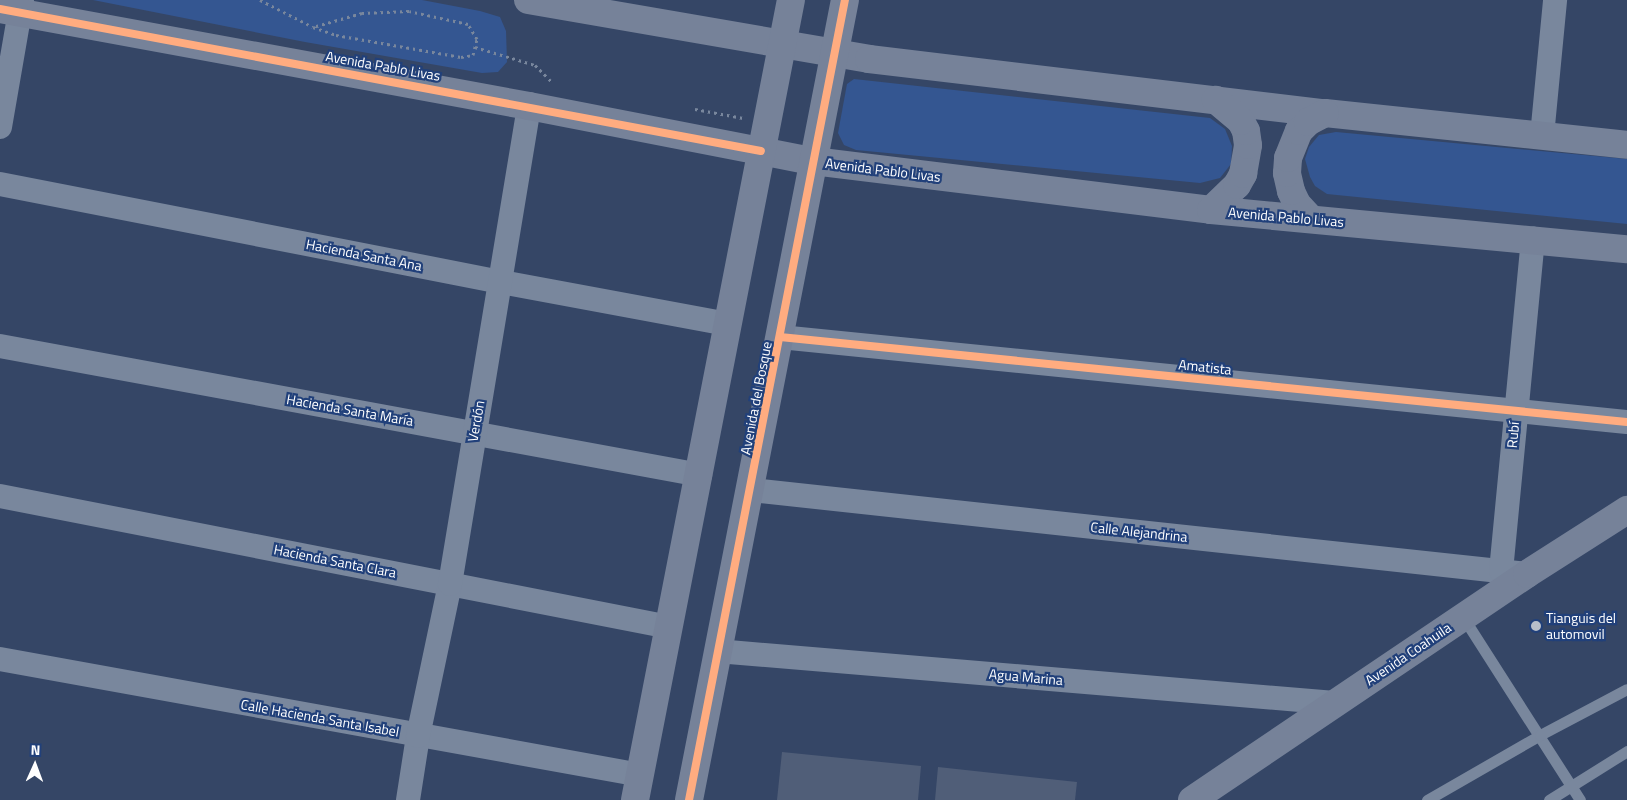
<!DOCTYPE html>
<html>
<head>
<meta charset="utf-8">
<style>
	body { margin:0 }
	#map { position:relative; width:1627px; height:800px; overflow:hidden; background:#354666; font-family:"Titillium Web",sans-serif }
	div>[style] { position:absolute }
	.green>* { inset:0; background:#345691 }
	.building>* { inset:0; background:#505e78 }
	.path>* { height:3px; margin-top:-1.5px; transform-origin:0; background:repeating-linear-gradient(90deg,#79879d 0 2.5px,transparent 0 6.5px) }
	.lane>* { height:11px; margin:-5.5px; padding:0 5.5px; transform-origin:5.5px; border-radius:5.5px; background:#79879d }
	.street>* { height:24px; margin:-12px; padding:0 12px; transform-origin:12px; border-radius:12px; background:#79879d }
	.secondary>* { height:28px; margin:-14px; padding:0 14px; transform-origin:14px; border-radius:14px; background:#768299 }
	.cycleway>* { height:8px; margin:-4px; padding:0 4px; transform-origin:4px; border-radius:4px; background:#ffac80 }
	.dots>* { width:14px; height:14px; translate:-50% -50%; box-sizing:border-box; border:2px solid #21407a; border-radius:50% }
	span { translate:-50% -50%; white-space:nowrap; text-align:center; line-height:1.15; -webkit-text-stroke:4.5px #21407a; paint-order:stroke }
	.street-label { font-size:14px; color:#fff }
	.poi-label { font-size:14px; color:#fff }
	.left { translate:0 -50%; text-align:left }
	.north { position:absolute; left:10px; top:740px; width:50px; height:50px; -webkit-text-stroke:4px #21407a; paint-order:stroke; rotate:2deg; font-size:14px; font-weight:700; line-height:20px; text-align:center; color:#fff }
	.north::after { content:''; display:block; margin:auto; width:18px; height:22px; background:#fff; clip-path:polygon(50% 0,100% 100%,50% 72%,0 100%) }
</style>
</head>
<body>
<div id="map">
	<div class="green">
		<div style="clip-path:polygon(93px 0,422px 0,480px 11px,500px 17px,506px 31px,507px 62px,498px 72px,482px 73px,305px 42px)"></div>
		<div style="clip-path:polygon(854px 79px,1210px 118px,1225px 129px,1232px 146px,1231px 164px,1220px 178px,1200px 183px,856px 150px,844px 145px,838px 133px,847px 84px)"></div>
		<div style="clip-path:polygon(1336px 132px,1627px 159px,1627px 224px,1327px 194px,1315px 186px,1310px 177px,1305px 159px,1309px 147px,1319px 135px)"></div>
	</div>
	<div class="building">
		<div style="clip-path:polygon(782px 752px,921px 766px,918px 800px,777px 800px)"></div>
		<div style="clip-path:polygon(938px 767px,1077px 782px,1075px 800px,935px 800px)"></div>
	</div>
	<div class="path">
		<div style="left:260px;top:0;width:59px;rotate:27deg"></div>
		<div style="left:313px;top:27px;width:24px;rotate:19deg"></div>
		<div style="left:336px;top:35px;width:127px;rotate:10deg"></div>
		<div style="left:461px;top:57px;width:12px;rotate:-9deg"></div>
		<div style="left:473px;top:55px;width:16px;rotate:-76deg"></div>
		<div style="left:477px;top:39px;width:17px;rotate:-121deg"></div>
		<div style="left:468px;top:24px;width:60px;rotate:-167.6deg"></div>
		<div style="left:409px;top:11px;width:47px;rotate:177.6deg"></div>
		<div style="left:362px;top:13px;width:51px;rotate:164.1deg"></div>
		<div style="left:475px;top:47px;width:63px;rotate:16.7deg"></div>
		<div style="left:535px;top:65px;width:24px;rotate:45deg"></div>
		<div style="left:695px;top:109px;width:49px;rotate:10.6deg"></div>
	</div>
	<div class="lane">
		<div style="left:1463px;top:617px;width:217px;rotate:57.4deg"></div>
		<div style="left:1427px;top:800px;width:130px;rotate:-29.9deg"></div>
		<div style="left:1540px;top:735px;width:98px;rotate:-27.9deg"></div>
		<div style="left:1549px;top:800px;width:92px;rotate:-32.1deg"></div>
	</div>
	<div class="street">
		<div style="left:0;top:127px;width:129px;rotate:-80.2deg"></div>
		<div style="left:1542px;top:136px;width:137px;rotate:-84.5deg"></div>
		<div style="left:0;top:184px;width:510px;rotate:11.07deg"></div>
		<div style="left:501px;top:282px;width:231px;rotate:10.5deg"></div>
		<div style="left:780px;top:337px;width:851px;rotate:5.73deg"></div>
		<div style="left:0;top:346px;width:712px;rotate:10.44deg"></div>
		<div style="left:751px;top:490px;width:781px;rotate:6.18deg"></div>
		<div style="left:0;top:496px;width:682px;rotate:11.08deg"></div>
		<div style="left:1501px;top:571px;width:334px;rotate:-84.5deg"></div>
		<div style="left:717px;top:651px;width:620px;rotate:4.81deg"></div>
		<div style="left:0;top:659px;width:651px;rotate:10.26deg"></div>
		<div style="left:408px;top:800px;width:65px;rotate:-81.1deg"></div>
		<div style="left:418px;top:736px;width:155px;rotate:-78.1deg"></div>
		<div style="left:450px;top:584px;width:484px;rotate:-80.6deg"></div>
	</div>
	<div class="secondary">
		<div style="left:528px;top:0;width:346px;rotate:9.8deg"></div>
		<div style="left:869px;top:59px;width:459px;rotate:6.8deg"></div>
		<div style="left:1325px;top:113px;width:304px;rotate:6deg"></div>
		<div style="left:0;top:9px;width:538px;rotate:10.39deg"></div>
		<div style="left:529px;top:106px;width:289px;rotate:11deg"></div>
		<div style="left:813px;top:161px;width:401px;rotate:7deg"></div>
		<div style="left:1211px;top:210px;width:418px;rotate:5.4deg"></div>
		<div style="left:1211px;top:210px;width:36px;rotate:-44deg"></div>
		<div style="left:1237px;top:185px;width:13px;rotate:-61deg"></div>
		<div style="left:1243px;top:174px;width:29px;rotate:-80deg"></div>
		<div style="left:1248px;top:145px;width:14px;rotate:-98deg"></div>
		<div style="left:1246px;top:131px;width:11px;rotate:-117deg"></div>
		<div style="left:1241px;top:121px;width:33px;rotate:-140deg"></div>
		<div style="left:1310px;top:218px;width:19px;rotate:-133deg"></div>
		<div style="left:1297px;top:204px;width:14px;rotate:-115deg"></div>
		<div style="left:1291px;top:191px;width:18px;rotate:-103deg"></div>
		<div style="left:1287px;top:173px;width:15px;rotate:-86deg"></div>
		<div style="left:1288px;top:158px;width:29px;rotate:-68deg"></div>
		<div style="left:1299px;top:131px;width:13px;rotate:-45deg"></div>
		<div style="left:1308px;top:122px;width:19px;rotate:-28deg"></div>
		<div style="left:635px;top:800px;width:815px;rotate:-78.97deg"></div>
		<div style="left:689px;top:800px;width:815px;rotate:-78.97deg"></div>
		<div style="left:1192px;top:800px;width:404px;rotate:-34deg"></div>
		<div style="left:1527px;top:574px;width:119px;rotate:-32.6deg"></div>
	</div>
	<div class="cycleway">
		<div style="left:0;top:9px;width:774px;rotate:10.57deg"></div>
		<div style="left:780px;top:337px;width:851px;rotate:5.73deg"></div>
		<div style="left:689px;top:800px;width:815px;rotate:-78.97deg"></div>
	</div>
	<div class="dots">
		<div style="left:1536px;top:626px;background:#b8bec9"></div>
	</div>
	<div class="street-label">
		<span style="left:383px;top:66px;rotate:10deg">Avenida Pablo Livas</span>
		<span style="left:883px;top:170px;rotate:7deg">Avenida Pablo Livas</span>
		<span style="left:1286px;top:217px;rotate:5deg">Avenida Pablo Livas</span>
		<span style="left:364px;top:255px;rotate:11deg">Hacienda Santa Ana</span>
		<span style="left:1205px;top:367px;rotate:6deg">Amatista</span>
		<span style="left:756px;top:398px;rotate:-79deg">Avenida del Bosque</span>
		<span style="left:350px;top:410px;rotate:10deg">Hacienda Santa María</span>
		<span style="left:476px;top:421px;rotate:-80deg">Verdón</span>
		<span style="left:1513px;top:435px;rotate:-85deg">Rubí</span>
		<span style="left:1139px;top:532px;rotate:6deg">Calle Alejandrina</span>
		<span style="left:335px;top:561px;rotate:11deg">Hacienda Santa Clara</span>
		<span style="left:1408px;top:654px;rotate:-34deg">Avenida Coahuila</span>
		<span style="left:1026px;top:677px;rotate:5deg">Agua Marina</span>
		<span style="left:320px;top:718px;rotate:10deg">Calle Hacienda Santa Isabel</span>
	</div>
	<div class="poi-label">
		<span class="left" style="left:1546px;top:626px">Tianguis del<br>automovil</span>
	</div>
	<div class="north">N</div>
</div>
</body>
</html>
